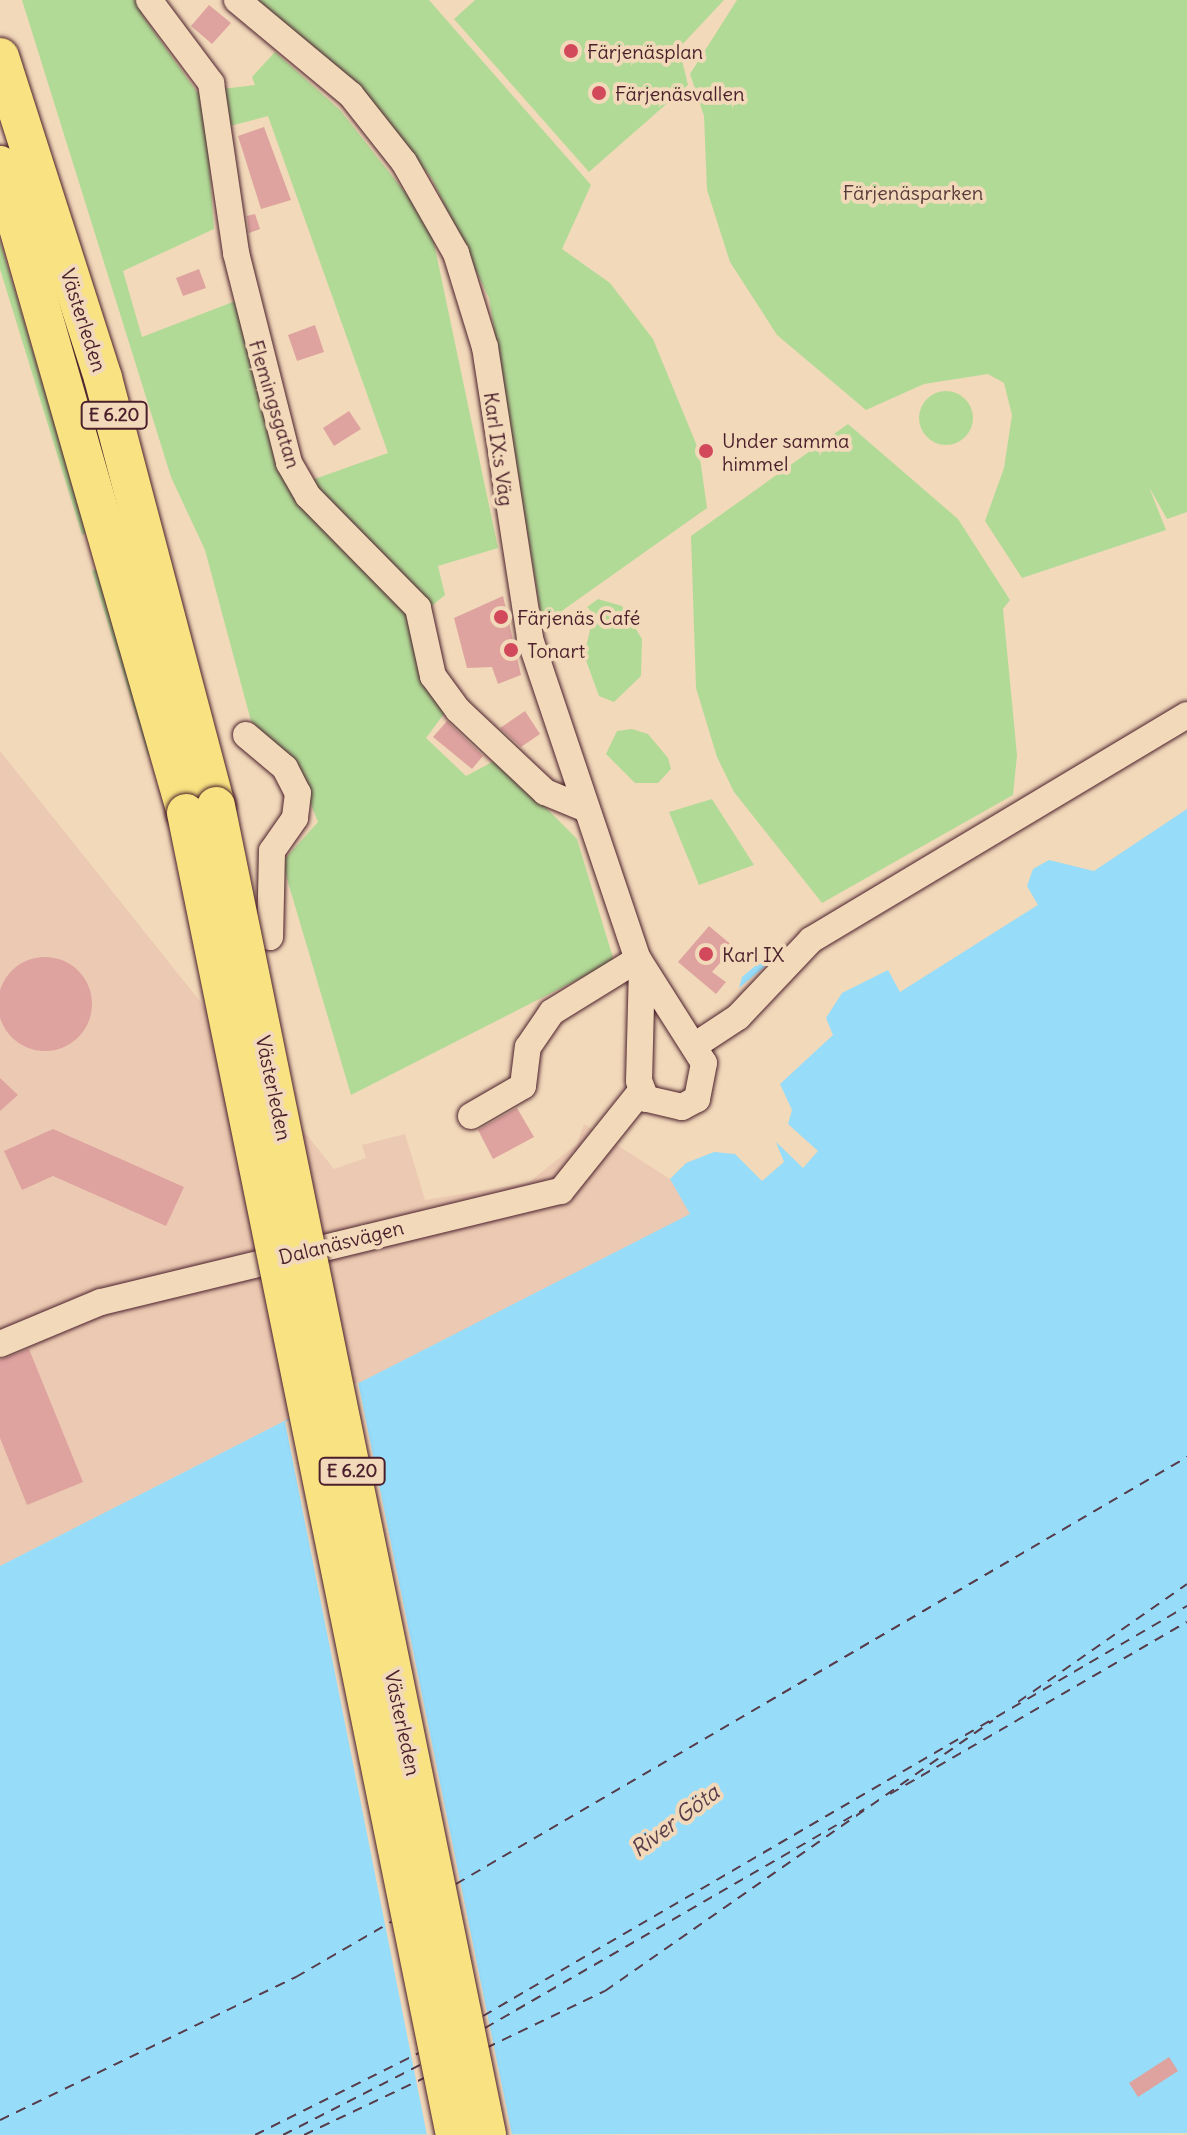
<!DOCTYPE html>
<html>
<head>
<meta charset="utf-8">
<style>
	body { margin:0 }
	#map { position:relative; width:1187px; height:2135px; overflow:hidden; background:#f2d9ba; font-family:Delius,sans-serif }
	div>[style] { position:absolute }
	.built>* { inset:0; background:#ecc9b2 }
	.green>* { inset:0; background:#b2da97 }
	.round { border-radius:50% }
	.water>* { inset:0; background:#97dcf9 }
	.pier>* { inset:0; background:#f2d9ba }
	.ferry>* { height:2px; margin-top:-1px; transform-origin:0; background:repeating-linear-gradient(90deg,#563b4a 0 10px,transparent 0 18px) }
	.building>* { inset:0; background:#dea39f }
	.roads { filter:drop-shadow(0 0 2px #4a1f2b) drop-shadow(0 0 2px #4a1f2b) }
	.minor>* { height:26px; margin:-13px; padding:0 13px; transform-origin:13px; border-radius:13px; background:#f2d9ba }
	.highway>* { height:38px; margin:-19px; padding:0 19px; transform-origin:19px; border-radius:19px; background:#f8e281 }
	.bridges { filter:drop-shadow(0 0 2px #4a1f2b) drop-shadow(0 0 2px #4a1f2b) }
	.highway-bridge>* { height:38px; margin:-19px; padding:0 19px; transform-origin:19px; border-radius:19px; background:#f8e281 }
	.dots>* { width:22px; height:22px; translate:-50% -50%; box-sizing:border-box; border:4px solid #f2d9ba; border-radius:50% }
	span { translate:-50% -50%; white-space:nowrap; text-align:center; line-height:1.15; -webkit-text-stroke:8px #f2d9ba; paint-order:stroke }
	.shield-label span { padding:2px 6px; background:#f2d9ba; border:2px solid; border-radius:6px; -webkit-text-stroke-width:0 }
	.shield-label { font-size:18px; color:#4a1f2b; font-weight:700 }
	.poi-label { font-size:20px; color:#4a1f2b }
	.left { translate:0 -50%; text-align:left }
	.park-label { font-size:20px; color:#5a3b3b }
	.street-label { font-size:20px; color:#4a1f2b }
	.water-label { font-size:22px; color:#563b4a; font-style:italic }
</style>
</head>
<body>
<div id="map">
	<div class="built">
		<div style="clip-path:polygon(0 751px,334px 1169px,366px 1158px,362px 1145px,405px 1134px,425px 1200px,528px 1183px,577px 1144px,584px 1124px,670px 1179px,691px 1214px,0 1566px)"></div>
	</div>
	<div class="green">
		<div style="clip-path:polygon(evenodd,22px 0,141px 0,142px 15px,197px 92px,255px 85px,252px 77px,275px 52px,340px 110px,430px 224px,498px 548px,438px 566px,445px 595px,412px 622px,444px 714px,426px 738px,466px 776px,498px 759px,577px 839px,614px 961px,351px 1095px,282px 862px,318px 822px,294px 763px,251px 721px,205px 550px,171px 477px,22px 0,268px 116px,388px 453px,289px 488px,238px 300px,142px 337px,123px 271px,214px 229px,207px 132px,268px 116px)"></div>
		<div style="clip-path:polygon(256px 0,429px 0,591px 185px,562px 249px,610px 283px,653px 339px,699px 451px,707px 508px,549px 620px,541px 616px,489px 298px,432px 179px,355px 81px)"></div>
		<div style="clip-path:polygon(475px 0,724px 0,679px 48px,688px 85px,589px 172px,454px 19px)"></div>
		<div style="clip-path:polygon(737px 0,1187px 0,1187px 512px,1167px 519px,1149px 487px,1166px 530px,1022px 578px,985px 521px,1004px 468px,1012px 415px,1004px 383px,988px 374px,924px 384px,866px 410px,777px 335px,730px 262px,707px 190px,704px 116px,690px 74px)"></div>
		<div style="clip-path:polygon(0 241px,87px 533px,82px 535px,0 269px)"></div>
		<div class="round" style="left:919px;top:391px;width:54px;height:54px"></div>
		<div style="clip-path:polygon(848px 424px,958px 519px,1010px 600px,1003px 609px,1017px 755px,1013px 795px,822px 903px,734px 792px,717px 757px,696px 688px,691px 536px)"></div>
		<div style="clip-path:polygon(96px 569px,154px 752px,148px 755px,92px 571px)"></div>
		<div style="clip-path:polygon(598px 599px,622px 606px,642px 639px,641px 676px,614px 702px,599px 696px,584px 655px,594px 614px,587px 607px)"></div>
		<div style="clip-path:polygon(632px 729px,648px 734px,668px 758px,671px 769px,658px 783px,635px 783px,606px 754px,617px 731px)"></div>
		<div style="clip-path:polygon(712px 799px,754px 865px,699px 885px,669px 812px)"></div>
	</div>
	<div class="water">
		<div style="clip-path:polygon(1187px 809px,1187px 2133px,0 2135px,0 1566px,690px 1214px,670px 1179px,686px 1163px,714px 1152px,735px 1154px,762px 1181px,784px 1162px,776px 1142px,803px 1168px,818px 1151px,788px 1124px,792px 1110px,780px 1084px,833px 1035px,826px 1018px,842px 993px,888px 970px,900px 992px,1038px 905px,1027px 886px,1033px 869px,1049px 860px,1094px 871px)"></div>
		<div style="clip-path:polygon(768px 955px,768px 964px,739px 988px,742px 977px)"></div>
	</div>
	<div class="pier">
		<div style="clip-path:polygon(358px 1382px,512px 2135px,427px 2135px,285px 1422px)"></div>
	</div>
	<div class="ferry">
		<div style="left:1018px;top:1702px;width:206px;rotate:-34.9deg"></div>
		<div style="left:890px;top:1794px;width:343px;rotate:-30.1deg"></div>
		<div style="left:456px;top:1884px;width:847px;rotate:-30.29deg"></div>
		<div style="left:483px;top:2016px;width:815px;rotate:-30.22deg"></div>
		<div style="left:485px;top:2028px;width:438px;rotate:-30deg"></div>
		<div style="left:486px;top:2048px;width:132px;rotate:-25.6deg"></div>
		<div style="left:605px;top:1991px;width:473px;rotate:-34.9deg"></div>
		<div style="left:0;top:2120px;width:329px;rotate:-25.8deg"></div>
		<div style="left:296px;top:1977px;width:110px;rotate:-30.1deg"></div>
		<div style="left:255px;top:2135px;width:183px;rotate:-26.6deg"></div>
		<div style="left:283px;top:2135px;width:154px;rotate:-27.1deg"></div>
		<div style="left:304px;top:2135px;width:135px;rotate:-25.4deg"></div>
	</div>
	<div class="building">
		<div style="clip-path:polygon(209px 5px,231px 23px,212px 44px,191px 26px)"></div>
		<div style="clip-path:polygon(264px 127px,291px 200px,261px 209px,238px 136px)"></div>
		<div style="clip-path:polygon(255px 214px,260px 229px,249px 233px,247px 216px)"></div>
		<div style="clip-path:polygon(199px 269px,206px 288px,183px 296px,176px 278px)"></div>
		<div style="clip-path:polygon(315px 325px,324px 352px,297px 361px,288px 335px)"></div>
		<div style="clip-path:polygon(349px 411px,361px 429px,334px 446px,323px 428px)"></div>
		<div style="clip-path:polygon(503px 596px,521px 675px,498px 684px,492px 667px,467px 668px,454px 618px)"></div>
		<div style="clip-path:polygon(525px 711px,540px 734px,521px 747px,500px 728px)"></div>
		<div style="clip-path:polygon(447px 721px,483px 756px,472px 769px,433px 737px)"></div>
		<div style="clip-path:polygon(709px 926px,734px 947px,712px 972px,726px 982px,716px 994px,678px 962px)"></div>
		<div class="round" style="left:-2px;top:957px;width:94px;height:94px"></div>
		<div style="clip-path:polygon(0 1078px,18px 1095px,0 1111px)"></div>
		<div style="clip-path:polygon(517px 1108px,534px 1137px,493px 1159px,478px 1130px)"></div>
		<div style="clip-path:polygon(53px 1129px,184px 1187px,166px 1226px,53px 1176px,22px 1190px,4px 1151px)"></div>
		<div style="clip-path:polygon(29px 1349px,83px 1482px,27px 1505px,0 1438px,0 1360px)"></div>
		<div style="clip-path:polygon(1169px 2057px,1178px 2071px,1138px 2097px,1129px 2083px)"></div>
	</div>
	<div class="roads">
		<div class="minor">
			<div style="left:149px;top:0;width:104px;rotate:53.2deg"></div>
			<div style="left:211px;top:83px;width:172px;rotate:81.6deg"></div>
			<div style="left:236px;top:253px;width:217px;rotate:75.8deg"></div>
			<div style="left:289px;top:463px;width:38px;rotate:60deg"></div>
			<div style="left:308px;top:496px;width:157px;rotate:45.5deg"></div>
			<div style="left:418px;top:608px;width:70px;rotate:77.6deg"></div>
			<div style="left:433px;top:676px;width:42px;rotate:53.7deg"></div>
			<div style="left:458px;top:710px;width:120px;rotate:43.3deg"></div>
			<div style="left:545px;top:792px;width:42px;rotate:22.3deg"></div>
			<div style="left:237px;top:0;width:148px;rotate:39.8deg"></div>
			<div style="left:351px;top:95px;width:85px;rotate:51.7deg"></div>
			<div style="left:404px;top:162px;width:105px;rotate:60.3deg"></div>
			<div style="left:456px;top:253px;width:98px;rotate:72.9deg"></div>
			<div style="left:485px;top:347px;width:295px;rotate:81.2deg"></div>
			<div style="left:530px;top:639px;width:338px;rotate:71.4deg"></div>
			<div style="left:638px;top:959px;width:123px;rotate:57.6deg"></div>
			<div style="left:704px;top:1063px;width:37px;rotate:101deg"></div>
			<div style="left:697px;top:1099px;width:17px;rotate:152deg"></div>
			<div style="left:682px;top:1107px;width:37px;rotate:-167deg"></div>
			<div style="left:646px;top:1099px;width:19px;rotate:-111deg"></div>
			<div style="left:639px;top:1081px;width:114px;rotate:-88.5deg"></div>
			<div style="left:246px;top:735px;width:51px;rotate:40.2deg"></div>
			<div style="left:285px;top:768px;width:28px;rotate:63deg"></div>
			<div style="left:298px;top:793px;width:25px;rotate:97deg"></div>
			<div style="left:295px;top:818px;width:40px;rotate:124.9deg"></div>
			<div style="left:272px;top:851px;width:86px;rotate:91.3deg"></div>
			<div style="left:694px;top:1046px;width:53px;rotate:-33.4deg"></div>
			<div style="left:738px;top:1017px;width:106px;rotate:-46.5deg"></div>
			<div style="left:811px;top:940px;width:438px;rotate:-30.9deg"></div>
			<div style="left:471px;top:1116px;width:60px;rotate:-30deg"></div>
			<div style="left:523px;top:1086px;width:39px;rotate:-83deg"></div>
			<div style="left:528px;top:1047px;width:42px;rotate:-55.6deg"></div>
			<div style="left:552px;top:1012px;width:101px;rotate:-31.6deg"></div>
			<div style="left:0;top:1344px;width:109px;rotate:-22.6deg"></div>
			<div style="left:101px;top:1302px;width:473px;rotate:-13.6deg"></div>
			<div style="left:561px;top:1191px;width:129px;rotate:-51.3deg"></div>
		</div>
		<div class="highway">
			<div style="left:0;top:57px;width:337px;rotate:72.2deg"></div>
			<div style="left:103px;top:378px;width:443px;rotate:75.2deg"></div>
			<div style="left:0;top:165px;width:674px;rotate:73.98deg"></div>
		</div>
	</div>
	<div class="bridges">
		<div class="highway-bridge">
			<div style="left:216px;top:806px;width:1356px;rotate:78.47deg"></div>
			<div style="left:186px;top:813px;width:1349px;rotate:78.5deg"></div>
		</div>
	</div>
	<div class="dots">
		<div style="left:571px;top:51px;background:#d1495b"></div>
		<div style="left:599px;top:93px;background:#d1495b"></div>
		<div style="left:706px;top:451px;background:#d1495b"></div>
		<div style="left:501px;top:617px;background:#d1495b"></div>
		<div style="left:511px;top:650px;background:#d1495b"></div>
		<div style="left:706px;top:954px;background:#d1495b"></div>
	</div>
	<div class="shield-label">
		<span style="left:114px;top:415px">E 6.20</span>
		<span style="left:352px;top:1471px">E 6.20</span>
	</div>
	<div class="poi-label">
		<span class="left" style="left:587px;top:51px">Färjenäsplan</span>
		<span class="left" style="left:615px;top:93px">Färjenäsvallen</span>
		<span class="left" style="left:722px;top:452px">Under samma<br>himmel</span>
		<span class="left" style="left:517px;top:617px">Färjenäs Café</span>
		<span class="left" style="left:527px;top:650px">Tonart</span>
		<span class="left" style="left:722px;top:954px">Karl IX</span>
	</div>
	<div class="park-label">
		<span style="left:913px;top:192px">Färjenäsparken</span>
	</div>
	<div class="street-label">
		<span style="left:84px;top:320px;rotate:72deg">Västerleden</span>
		<span style="left:275px;top:404px;rotate:73deg">Flemingsgatan</span>
		<span style="left:499px;top:449px;rotate:82deg">Karl IX:s Väg</span>
		<span style="left:274px;top:1088px;rotate:78deg">Västerleden</span>
		<span style="left:341px;top:1242px;rotate:-14deg">Dalanäsvägen</span>
		<span style="left:403px;top:1723px;rotate:78deg">Västerleden</span>
	</div>
	<div class="water-label">
		<span style="left:675px;top:1821px;rotate:-37deg">River Göta</span>
	</div>
</div>
</body>
</html>
